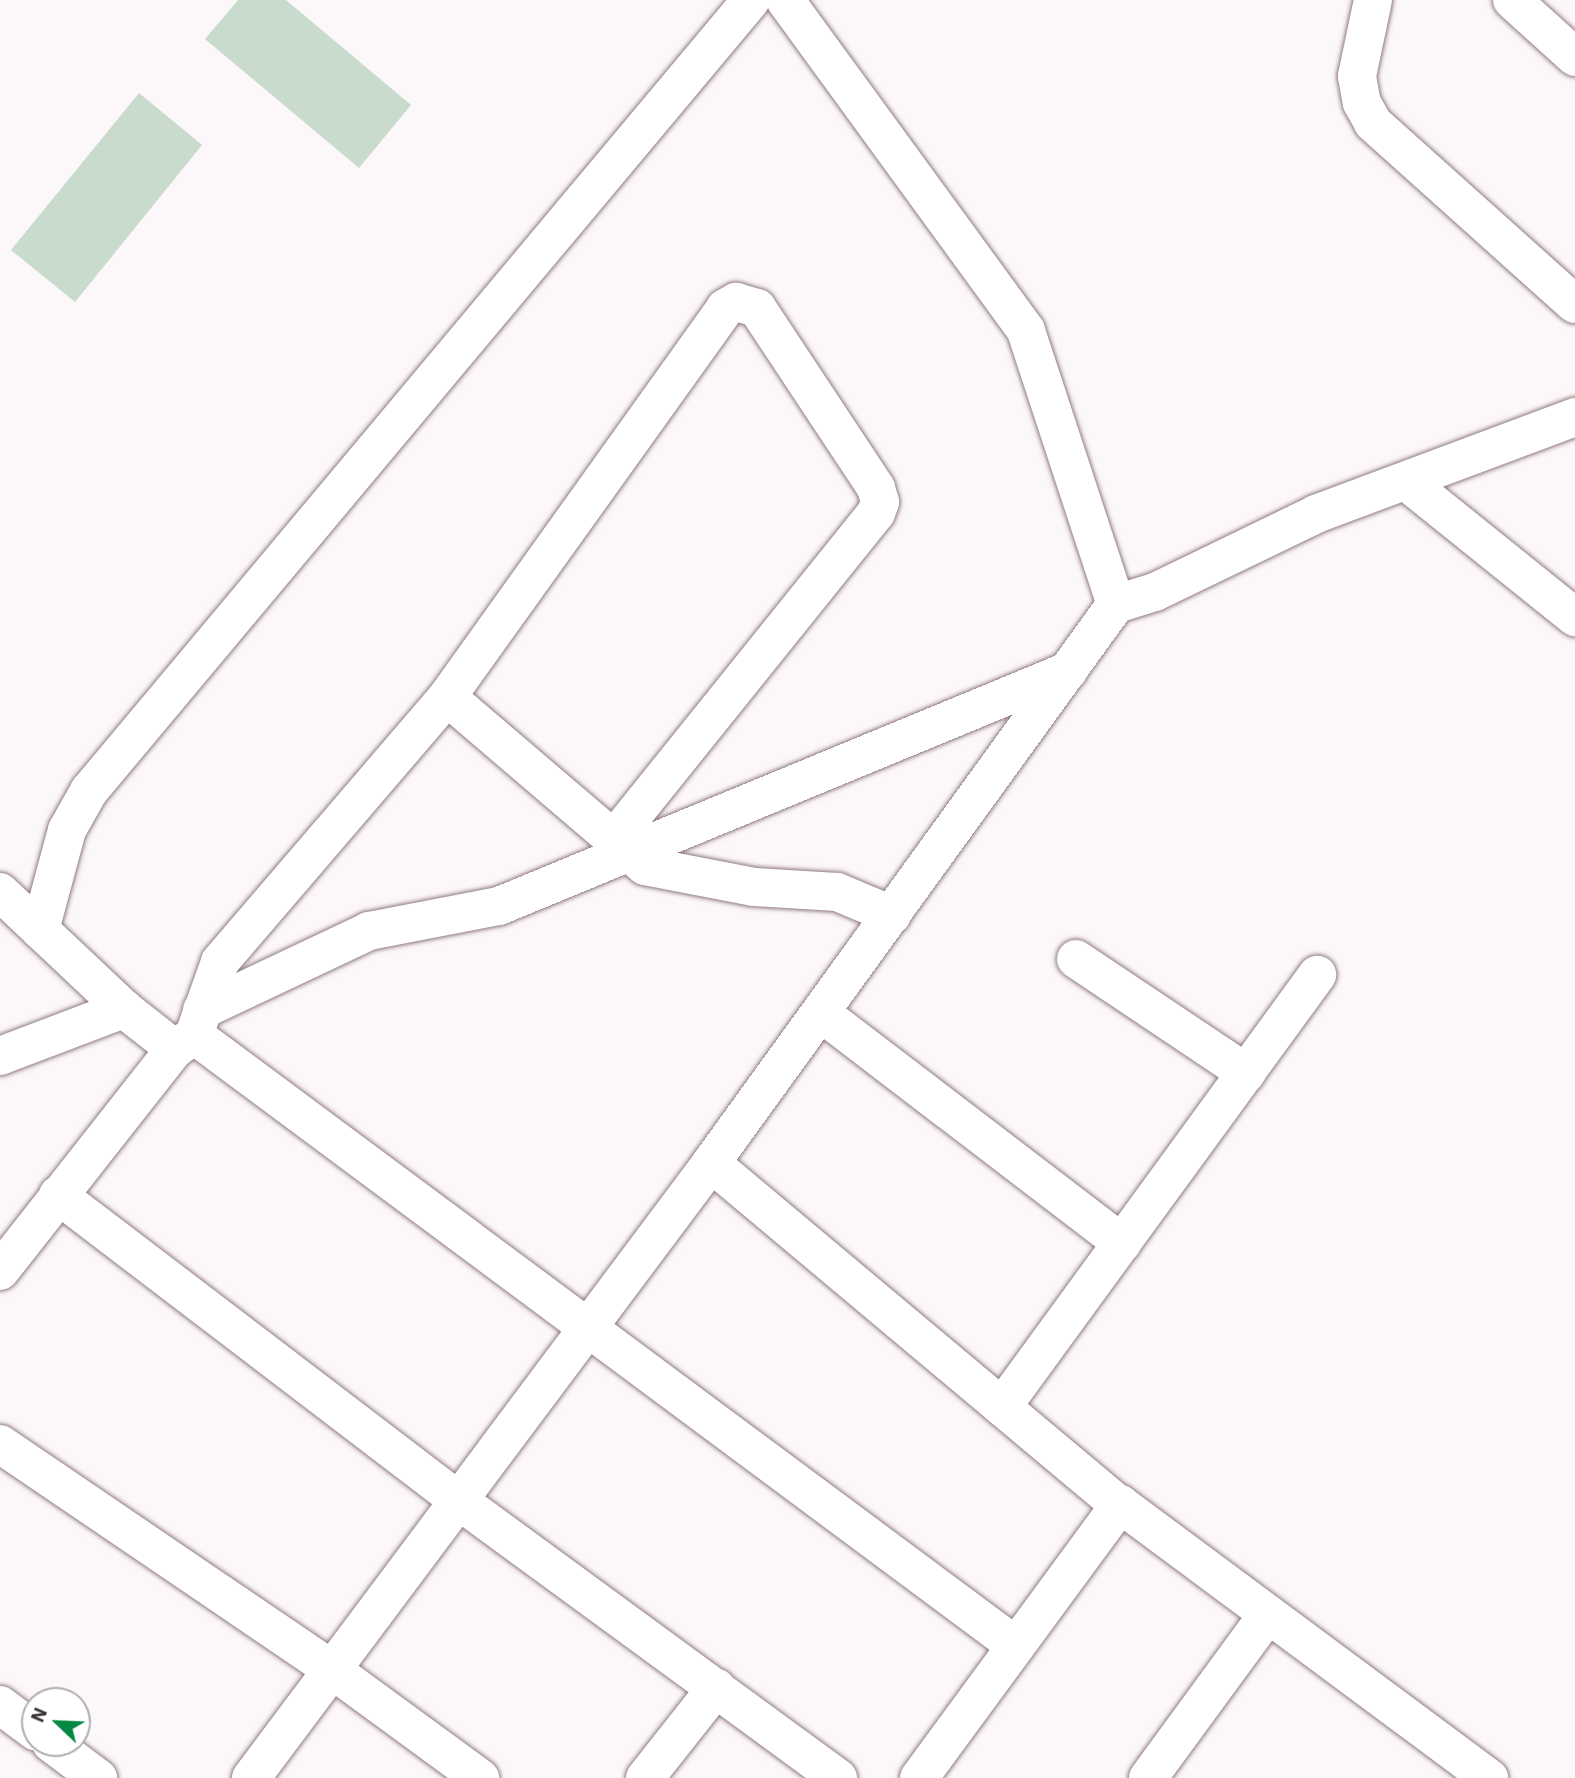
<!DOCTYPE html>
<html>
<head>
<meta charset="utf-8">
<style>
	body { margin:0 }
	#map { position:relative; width:1575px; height:1778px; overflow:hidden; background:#fcf7f8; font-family:"IBM Plex Sans",sans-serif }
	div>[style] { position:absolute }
	.building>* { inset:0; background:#c9dbcd }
	.roads { filter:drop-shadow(0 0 2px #907b7e) drop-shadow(0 0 2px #907b7e) }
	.minor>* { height:38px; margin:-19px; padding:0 19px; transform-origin:19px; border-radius:19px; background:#fff }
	span { translate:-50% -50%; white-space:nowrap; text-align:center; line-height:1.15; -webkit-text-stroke:6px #fff; paint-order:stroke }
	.north { position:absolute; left:21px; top:1687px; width:70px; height:70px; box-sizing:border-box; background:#fff; border:2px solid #b0adad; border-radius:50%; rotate:293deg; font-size:19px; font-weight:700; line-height:28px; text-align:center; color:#3a3132 }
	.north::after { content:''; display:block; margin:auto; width:24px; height:32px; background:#048742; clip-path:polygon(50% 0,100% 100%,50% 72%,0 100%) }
</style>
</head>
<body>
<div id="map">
	<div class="building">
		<div style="clip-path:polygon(238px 0,286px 0,411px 105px,359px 168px,205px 39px)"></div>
		<div style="clip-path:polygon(139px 93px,202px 145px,75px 302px,11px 250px)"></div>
	</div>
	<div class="roads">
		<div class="minor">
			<div style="left:785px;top:0;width:409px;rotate:53.9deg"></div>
			<div style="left:1026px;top:331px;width:287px;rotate:71.8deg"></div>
			<div style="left:1373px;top:0;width:78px;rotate:101.9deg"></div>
			<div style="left:1357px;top:76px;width:27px;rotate:80deg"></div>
			<div style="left:1362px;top:103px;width:23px;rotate:61deg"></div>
			<div style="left:1373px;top:123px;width:271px;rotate:41.9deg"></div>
			<div style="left:1512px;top:0;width:85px;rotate:42.1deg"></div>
			<div style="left:1407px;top:482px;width:216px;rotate:38.8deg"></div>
			<div style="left:447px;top:697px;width:478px;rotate:-54.4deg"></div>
			<div style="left:725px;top:308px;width:13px;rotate:-29deg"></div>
			<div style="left:736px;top:302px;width:22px;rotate:16deg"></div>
			<div style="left:757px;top:308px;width:216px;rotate:56.5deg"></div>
			<div style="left:876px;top:488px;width:15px;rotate:74deg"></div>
			<div style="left:880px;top:502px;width:12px;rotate:110deg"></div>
			<div style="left:876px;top:513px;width:418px;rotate:128.8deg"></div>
			<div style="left:0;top:892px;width:170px;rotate:43.3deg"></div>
			<div style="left:124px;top:1009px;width:65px;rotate:38.1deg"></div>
			<div style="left:892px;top:915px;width:60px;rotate:-157.3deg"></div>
			<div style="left:837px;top:892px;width:83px;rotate:-176.6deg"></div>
			<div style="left:754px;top:887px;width:111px;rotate:-169.1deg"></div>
			<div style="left:645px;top:866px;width:260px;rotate:-139.5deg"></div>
			<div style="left:447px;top:697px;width:349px;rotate:130.6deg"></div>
			<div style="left:220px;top:962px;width:77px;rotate:109.6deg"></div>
			<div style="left:194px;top:1035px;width:1024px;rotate:36.62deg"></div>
			<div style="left:40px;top:930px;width:104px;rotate:-74.9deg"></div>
			<div style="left:67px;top:830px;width:45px;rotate:-60.6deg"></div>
			<div style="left:89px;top:791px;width:1031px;rotate:-50.07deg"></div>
			<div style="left:1076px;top:959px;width:205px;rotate:33.8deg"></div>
			<div style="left:202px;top:1010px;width:185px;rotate:-25.3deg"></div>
			<div style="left:369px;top:931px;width:132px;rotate:-10.9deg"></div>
			<div style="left:499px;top:906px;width:616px;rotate:-22.44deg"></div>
			<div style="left:821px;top:1013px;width:379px;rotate:37.4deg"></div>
			<div style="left:0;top:1056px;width:133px;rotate:-20.8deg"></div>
			<div style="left:711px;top:1163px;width:532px;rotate:39.97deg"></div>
			<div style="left:58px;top:1195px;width:503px;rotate:37.33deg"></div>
			<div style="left:458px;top:1500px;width:471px;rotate:36.2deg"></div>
			<div style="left:0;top:1271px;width:283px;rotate:-51.8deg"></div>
			<div style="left:175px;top:1049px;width:24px;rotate:-36deg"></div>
			<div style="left:1002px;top:1407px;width:535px;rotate:-53.9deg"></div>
			<div style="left:0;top:1444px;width:400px;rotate:34.2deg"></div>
			<div style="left:331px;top:1669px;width:185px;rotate:36.2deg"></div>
			<div style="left:0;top:1705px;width:44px;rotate:36.6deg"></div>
			<div style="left:51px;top:1743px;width:59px;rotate:36.7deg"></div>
			<div style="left:251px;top:1778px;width:768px;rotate:-53.2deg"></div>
			<div style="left:711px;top:1163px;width:690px;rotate:-54.08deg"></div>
			<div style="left:1116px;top:604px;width:41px;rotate:-17.1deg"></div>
			<div style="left:1155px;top:592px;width:179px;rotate:-25.8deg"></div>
			<div style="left:1316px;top:514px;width:277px;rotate:-20.5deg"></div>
			<div style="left:645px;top:1778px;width:115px;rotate:-51.7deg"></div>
			<div style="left:919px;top:1778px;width:340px;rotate:-53.7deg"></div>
			<div style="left:1120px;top:1504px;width:460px;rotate:36.6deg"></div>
			<div style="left:1148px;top:1778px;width:203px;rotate:-53.8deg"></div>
		</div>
	</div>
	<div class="north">N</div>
</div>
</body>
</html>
